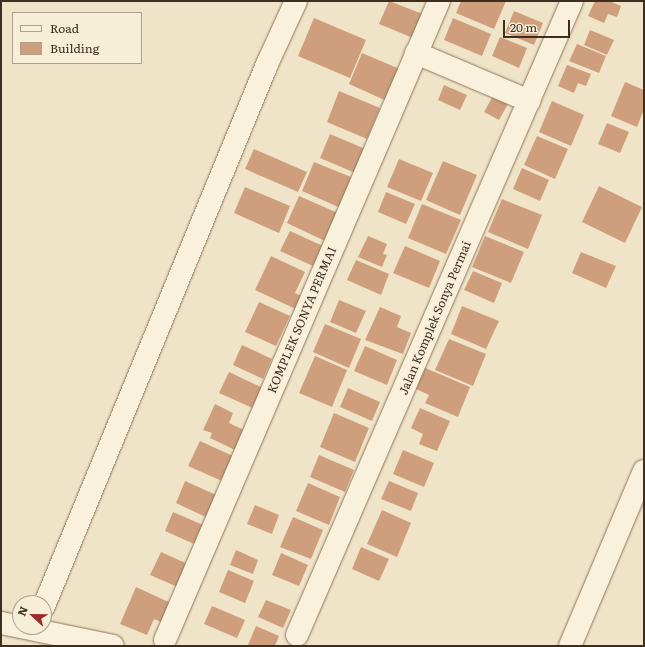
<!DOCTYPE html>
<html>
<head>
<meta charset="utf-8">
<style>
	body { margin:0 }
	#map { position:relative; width:645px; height:647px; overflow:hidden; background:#f0e4c8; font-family:Literata,serif }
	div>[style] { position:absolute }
	.building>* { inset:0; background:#cf9f7d }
	.roads { filter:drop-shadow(0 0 1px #8d765c) drop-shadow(0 0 1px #8d765c) }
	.minor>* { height:22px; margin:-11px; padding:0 11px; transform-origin:11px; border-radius:11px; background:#faf1dc }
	span { translate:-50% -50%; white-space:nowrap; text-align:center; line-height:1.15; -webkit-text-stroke:3.5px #f7eed8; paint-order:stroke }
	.street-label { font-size:12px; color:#3d2e20 }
	.frame { position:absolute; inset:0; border:2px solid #3d2e20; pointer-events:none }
	.legend { position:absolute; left:12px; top:12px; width:130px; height:52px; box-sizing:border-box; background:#f7eed8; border:1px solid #ada18e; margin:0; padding:5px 7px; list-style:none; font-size:12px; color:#3d2e20 }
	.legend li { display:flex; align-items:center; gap:8px; height:20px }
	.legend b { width:20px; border:1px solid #ada18e }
	.north { position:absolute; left:12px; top:595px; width:40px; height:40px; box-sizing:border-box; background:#f7eed8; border:1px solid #ada18e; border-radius:50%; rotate:292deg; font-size:11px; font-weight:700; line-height:16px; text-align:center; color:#3d2e20 }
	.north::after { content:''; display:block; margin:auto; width:14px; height:18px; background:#9e2a2b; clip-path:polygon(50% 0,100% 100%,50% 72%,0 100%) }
	.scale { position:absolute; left:503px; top:20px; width:67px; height:18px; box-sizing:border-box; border:2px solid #3d2e20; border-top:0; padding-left:5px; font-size:12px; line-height:14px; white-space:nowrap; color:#3d2e20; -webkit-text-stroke:3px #f7eed8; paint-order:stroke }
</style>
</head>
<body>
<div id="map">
	<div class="building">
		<div style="clip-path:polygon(389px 1px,428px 16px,418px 40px,379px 24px)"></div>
		<div style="clip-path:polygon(461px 1px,506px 1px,494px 29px,456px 13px)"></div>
		<div style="clip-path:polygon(595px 1px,609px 1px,621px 6px,617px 17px,608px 14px,604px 23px,588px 16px)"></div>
		<div style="clip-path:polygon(514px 11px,543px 23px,534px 45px,505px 33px)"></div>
		<div style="clip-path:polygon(314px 18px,366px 40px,350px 78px,298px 56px)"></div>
		<div style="clip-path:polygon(453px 18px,491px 34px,482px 56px,444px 40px)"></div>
		<div style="clip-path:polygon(590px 30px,614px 40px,607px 55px,584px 45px)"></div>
		<div style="clip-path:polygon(500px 37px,527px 48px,519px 68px,492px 56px)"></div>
		<div style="clip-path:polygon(577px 44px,606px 56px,599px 73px,569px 61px)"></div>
		<div style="clip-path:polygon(362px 53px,402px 70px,389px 102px,349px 84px)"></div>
		<div style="clip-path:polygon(567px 65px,591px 74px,586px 86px,578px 83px,574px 93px,558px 86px)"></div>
		<div style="clip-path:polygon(625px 82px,644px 90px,644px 109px,637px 127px,611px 116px)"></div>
		<div style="clip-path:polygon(444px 85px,467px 95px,460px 110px,438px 100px)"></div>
		<div style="clip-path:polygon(339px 91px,380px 108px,367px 139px,327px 122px)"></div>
		<div style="clip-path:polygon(493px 96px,508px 104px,499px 120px,484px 112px)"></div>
		<div style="clip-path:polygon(552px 101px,584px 115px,571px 146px,539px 132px)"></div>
		<div style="clip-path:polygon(607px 123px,629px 132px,620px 153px,598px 144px)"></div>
		<div style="clip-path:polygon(330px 134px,370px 151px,360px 175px,320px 158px)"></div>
		<div style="clip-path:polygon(537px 136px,568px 149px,555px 179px,524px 165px)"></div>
		<div style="clip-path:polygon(254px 149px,307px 172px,298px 192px,245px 169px)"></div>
		<div style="clip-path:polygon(399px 159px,433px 173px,421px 201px,387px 187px)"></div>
		<div style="clip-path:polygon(443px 161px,477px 175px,460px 215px,426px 200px)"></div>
		<div style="clip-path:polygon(314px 162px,356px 179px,343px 209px,302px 191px)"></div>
		<div style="clip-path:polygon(522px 168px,549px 180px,540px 201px,513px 189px)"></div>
		<div style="clip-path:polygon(599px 186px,642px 207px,625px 243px,582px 222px)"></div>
		<div style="clip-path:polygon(245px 187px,290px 206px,279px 233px,234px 213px)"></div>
		<div style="clip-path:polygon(386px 192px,415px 204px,406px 224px,378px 212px)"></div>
		<div style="clip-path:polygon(299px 196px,340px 214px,327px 242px,287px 223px)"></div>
		<div style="clip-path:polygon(502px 199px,542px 215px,528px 249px,488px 232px)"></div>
		<div style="clip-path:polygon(422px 204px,461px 220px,446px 254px,408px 238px)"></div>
		<div style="clip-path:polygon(290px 231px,323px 246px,313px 266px,280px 251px)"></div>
		<div style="clip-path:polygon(368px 236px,387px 244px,383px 254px,387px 255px,382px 267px,358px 257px)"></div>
		<div style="clip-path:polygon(485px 236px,524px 252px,511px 283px,472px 267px)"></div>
		<div style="clip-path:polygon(405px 246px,440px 261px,429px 288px,393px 273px)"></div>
		<div style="clip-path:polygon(581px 252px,616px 266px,606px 288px,572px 273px)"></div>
		<div style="clip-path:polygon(271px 256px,305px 272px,295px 293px,306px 298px,300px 311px,255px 290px)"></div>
		<div style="clip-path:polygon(356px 260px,389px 274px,381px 295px,347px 280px)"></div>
		<div style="clip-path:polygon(473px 271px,502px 283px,494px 303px,464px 290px)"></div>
		<div style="clip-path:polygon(339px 300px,366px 311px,356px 333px,330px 322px)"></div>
		<div style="clip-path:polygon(259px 302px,290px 316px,276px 346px,245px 332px)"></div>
		<div style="clip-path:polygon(462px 306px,499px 321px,486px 349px,451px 334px)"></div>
		<div style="clip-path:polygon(380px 307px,401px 316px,397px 327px,411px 333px,403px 354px,365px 340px)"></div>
		<div style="clip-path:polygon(325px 324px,361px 339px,349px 368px,313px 352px)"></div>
		<div style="clip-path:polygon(449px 339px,486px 354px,473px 386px,435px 370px)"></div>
		<div style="clip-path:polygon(242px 345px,272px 359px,263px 379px,233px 365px)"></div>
		<div style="clip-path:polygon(365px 346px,397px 360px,387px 385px,354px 371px)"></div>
		<div style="clip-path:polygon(315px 356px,347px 370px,332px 407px,299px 393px)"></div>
		<div style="clip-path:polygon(423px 367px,470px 387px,458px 417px,425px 403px,429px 395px,414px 388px)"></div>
		<div style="clip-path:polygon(229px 372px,265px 389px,255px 409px,219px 393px)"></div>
		<div style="clip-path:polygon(348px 388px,380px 402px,372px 421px,340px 407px)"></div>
		<div style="clip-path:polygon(215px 404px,233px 413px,229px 423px,244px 430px,235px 450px,210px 438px,212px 433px,203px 430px)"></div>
		<div style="clip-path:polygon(420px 408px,450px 421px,437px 451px,419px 444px,423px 434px,411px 428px)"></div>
		<div style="clip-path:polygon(334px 413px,369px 428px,355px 462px,320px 447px)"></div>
		<div style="clip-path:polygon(200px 441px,233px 456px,222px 481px,188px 466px)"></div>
		<div style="clip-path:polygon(403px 450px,434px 463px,424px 487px,393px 474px)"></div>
		<div style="clip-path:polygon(319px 455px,354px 470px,345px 492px,310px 477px)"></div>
		<div style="clip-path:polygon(185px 481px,223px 498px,212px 520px,176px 503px)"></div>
		<div style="clip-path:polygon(389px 481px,418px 493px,411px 511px,381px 499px)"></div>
		<div style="clip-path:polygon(308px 483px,340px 497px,329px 525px,296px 511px)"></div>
		<div style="clip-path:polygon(255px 505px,279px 515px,272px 534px,247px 524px)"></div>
		<div style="clip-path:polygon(382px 510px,411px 523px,397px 557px,367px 544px)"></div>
		<div style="clip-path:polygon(173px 512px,203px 525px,194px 544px,165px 531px)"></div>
		<div style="clip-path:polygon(293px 517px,323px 530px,311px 559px,280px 547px)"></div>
		<div style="clip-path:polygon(361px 547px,389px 559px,379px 581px,352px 569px)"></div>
		<div style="clip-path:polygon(236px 550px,258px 560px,253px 574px,230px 565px)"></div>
		<div style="clip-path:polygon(161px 552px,190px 565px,180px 588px,150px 575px)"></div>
		<div style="clip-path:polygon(281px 553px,308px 565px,299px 586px,272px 575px)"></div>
		<div style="clip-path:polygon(228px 570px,254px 581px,245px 603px,219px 592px)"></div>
		<div style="clip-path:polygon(136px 587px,173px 604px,164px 623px,154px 619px,147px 635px,120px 624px)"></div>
		<div style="clip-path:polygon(266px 600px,291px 610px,283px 628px,258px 617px)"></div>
		<div style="clip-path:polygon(212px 606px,245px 620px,237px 638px,204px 624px)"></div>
		<div style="clip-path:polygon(256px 626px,279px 636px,275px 646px,248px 645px)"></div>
	</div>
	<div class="roads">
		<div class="minor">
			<div style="left:416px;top:53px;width:123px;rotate:23deg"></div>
			<div style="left:44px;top:606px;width:588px;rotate:-67.62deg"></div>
			<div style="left:268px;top:62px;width:67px;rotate:-65.3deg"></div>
			<div style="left:1px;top:623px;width:114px;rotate:11.6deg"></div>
			<div style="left:297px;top:635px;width:691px;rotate:-66.55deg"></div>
			<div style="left:165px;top:640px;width:695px;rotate:-66.79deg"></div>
			<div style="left:570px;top:646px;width:190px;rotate:-67.1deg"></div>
		</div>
	</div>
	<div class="street-label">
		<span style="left:435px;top:318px;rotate:-67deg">Jalan Komplek Sonya Permai</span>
		<span style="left:302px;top:320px;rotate:-67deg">KOMPLEK SONYA PERMAI</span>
	</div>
	<div class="frame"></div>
	<ul class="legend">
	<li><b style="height:5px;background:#faf1dc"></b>Road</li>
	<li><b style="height:11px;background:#cf9f7d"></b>Building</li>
	</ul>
	<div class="north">N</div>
	<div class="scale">20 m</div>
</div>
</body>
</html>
